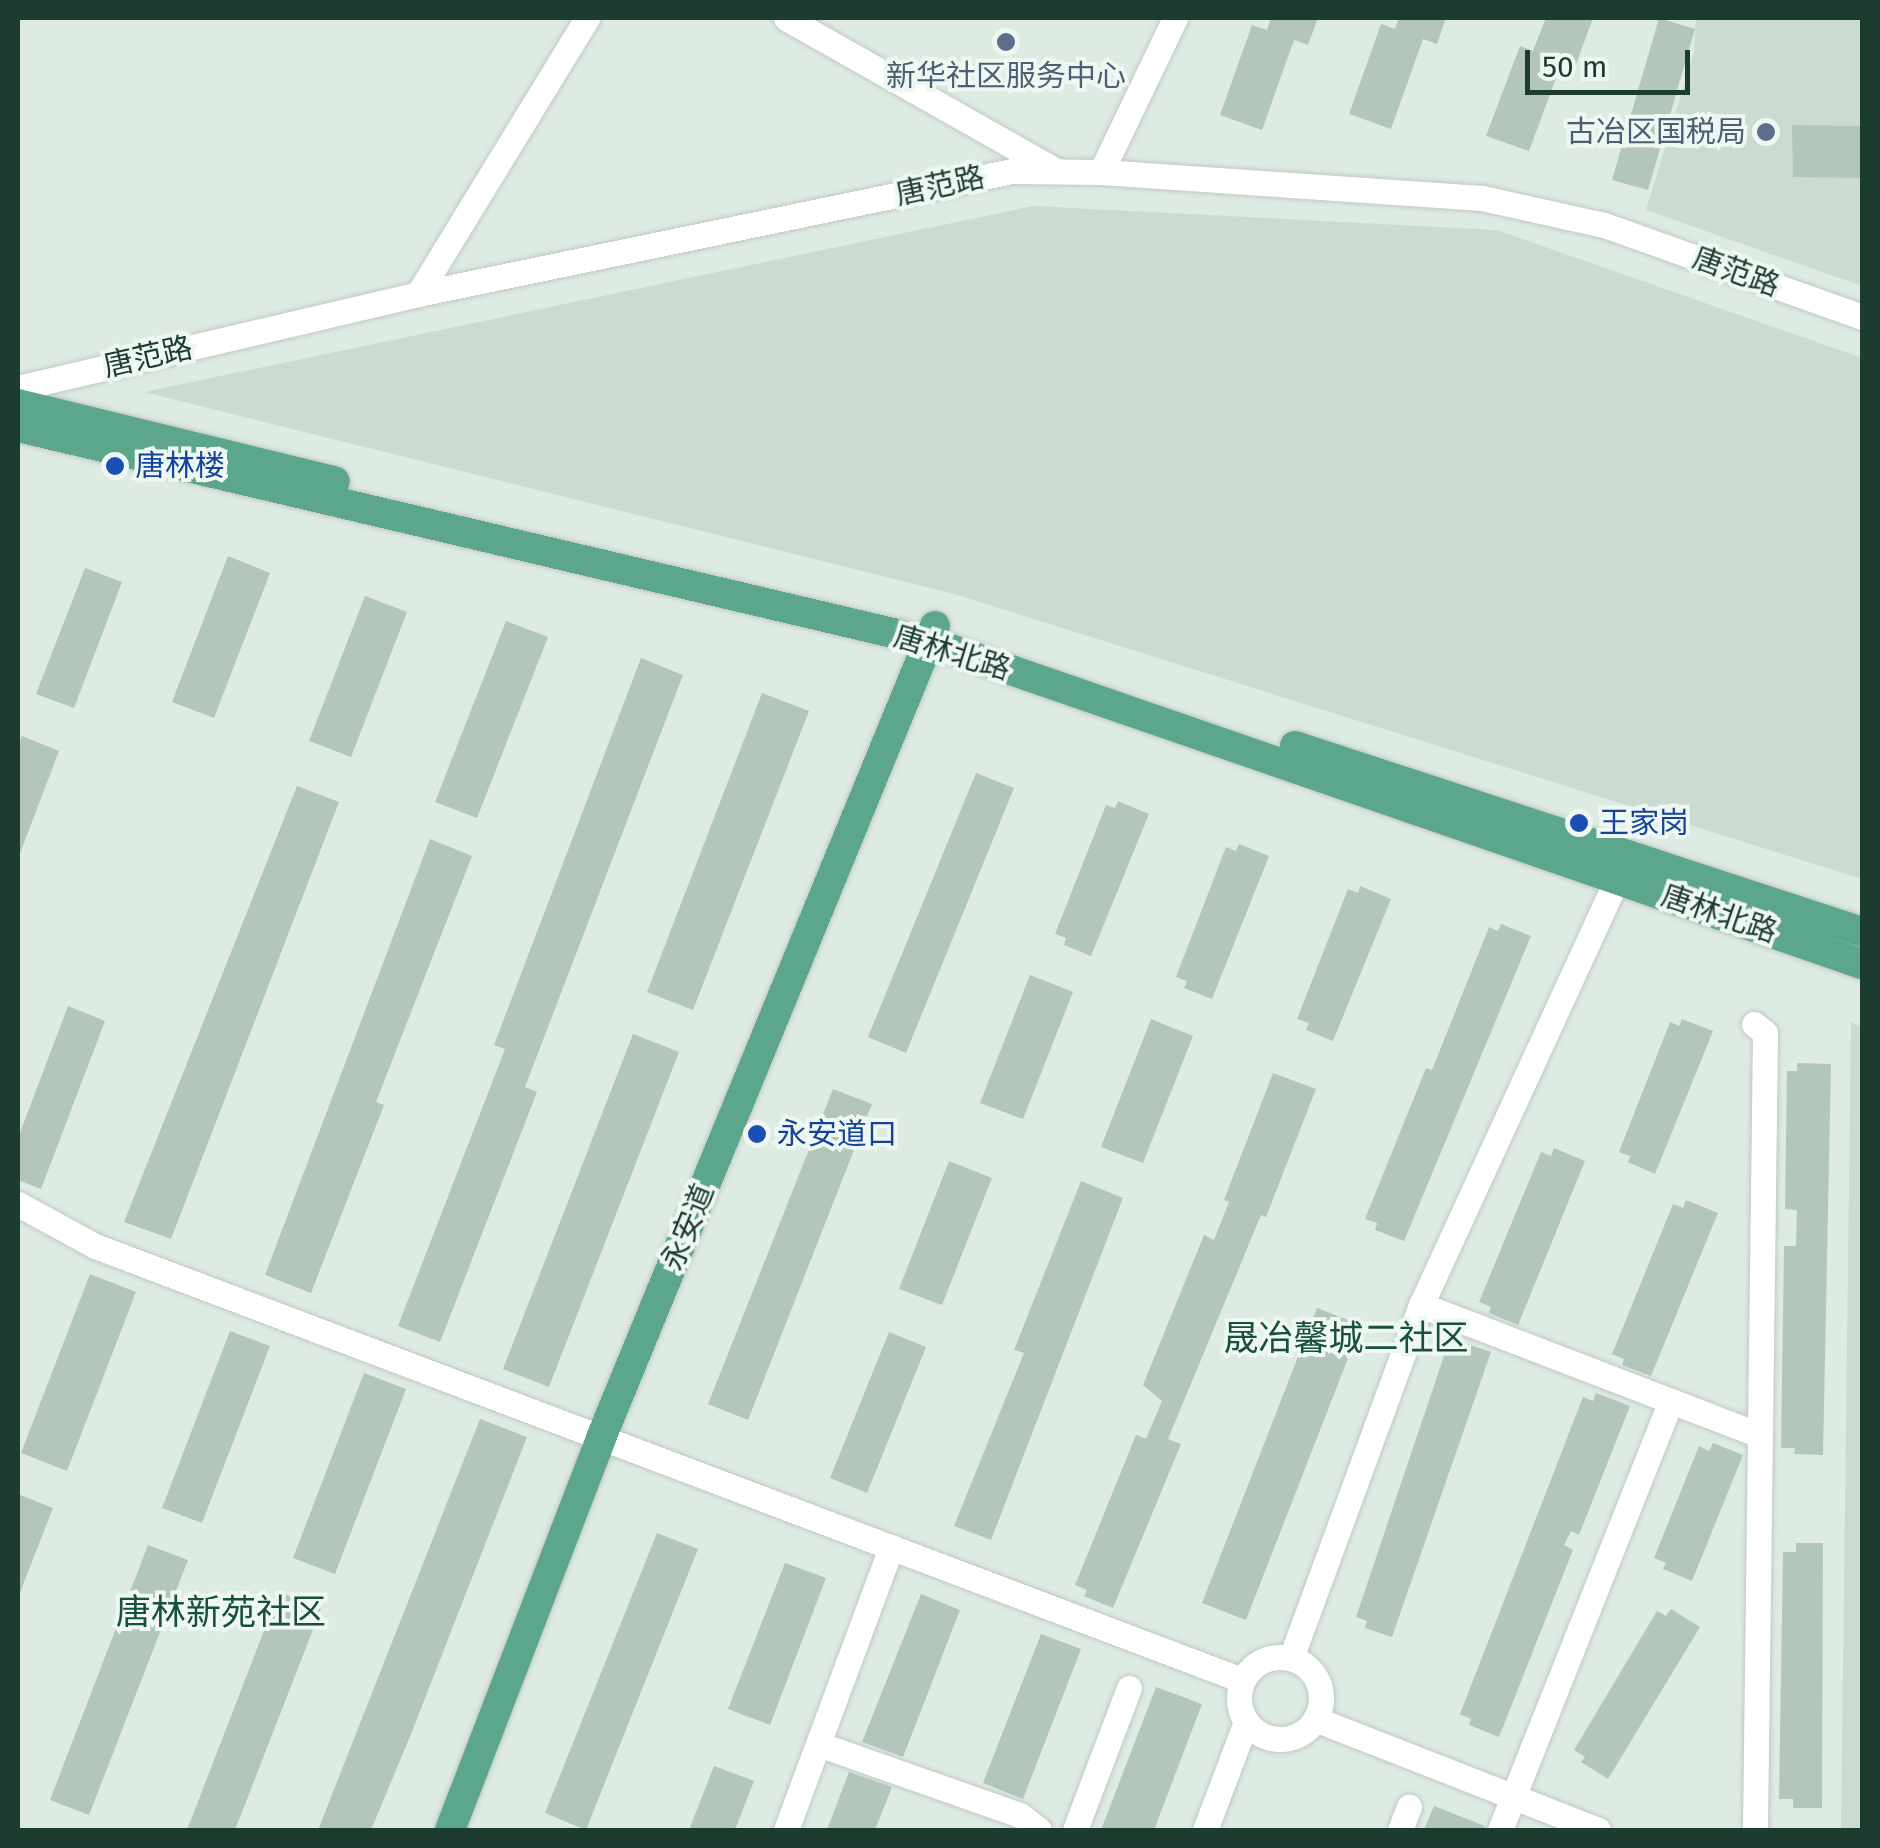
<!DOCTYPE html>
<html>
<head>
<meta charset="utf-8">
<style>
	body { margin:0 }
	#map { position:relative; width:1880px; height:1848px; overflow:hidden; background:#ddebe3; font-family:"Fira Sans","Noto Sans SC",sans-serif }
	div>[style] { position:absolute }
	.built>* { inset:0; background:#cbdbd2 }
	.building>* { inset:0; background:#b2c6bc }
	.roads { filter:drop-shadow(0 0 2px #c0c8c5) drop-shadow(0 0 2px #c0c8c5) }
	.minor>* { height:25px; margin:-12.5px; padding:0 12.5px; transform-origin:12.5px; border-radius:12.5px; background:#fff }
	.minor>.ring { margin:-12.5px; padding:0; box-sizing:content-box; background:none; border:25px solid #fff; border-radius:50% }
	.major>* { height:30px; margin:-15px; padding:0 15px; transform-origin:15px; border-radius:15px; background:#5ca68b }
	.dots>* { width:28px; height:28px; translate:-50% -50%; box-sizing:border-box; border:5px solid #eef7f1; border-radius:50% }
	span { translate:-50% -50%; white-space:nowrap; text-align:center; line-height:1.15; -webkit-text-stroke:8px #eef7f1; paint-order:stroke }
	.service-label { font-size:30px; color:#4e5e75 }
	.right { translate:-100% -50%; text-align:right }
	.street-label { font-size:30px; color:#1d3c30 }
	.transit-label { font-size:30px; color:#164399 }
	.left { translate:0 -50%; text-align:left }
	.quarter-label { font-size:35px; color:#17503c }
	.frame { position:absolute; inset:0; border:20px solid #1d3c30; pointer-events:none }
	.scale { position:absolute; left:1525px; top:50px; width:165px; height:45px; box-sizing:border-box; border:5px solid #1d3c30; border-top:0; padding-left:12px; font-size:30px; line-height:35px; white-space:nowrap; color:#1d3c30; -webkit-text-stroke:8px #eef7f1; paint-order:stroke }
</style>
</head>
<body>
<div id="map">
	<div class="built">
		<div style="clip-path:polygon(1696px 18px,1862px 18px,1862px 286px,1646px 210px,1694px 53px)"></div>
		<div style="clip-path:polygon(1033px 206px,1497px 230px,1862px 358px,1862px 879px,954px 594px,144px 392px)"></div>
		<div style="clip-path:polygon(1851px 1022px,1862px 1027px,1862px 1830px,1841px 1830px)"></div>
	</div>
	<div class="building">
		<div style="clip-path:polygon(1271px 18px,1318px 18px,1308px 45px,1294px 40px,1262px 130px,1220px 115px,1252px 25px,1267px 30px)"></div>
		<div style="clip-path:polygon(1399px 18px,1446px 18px,1437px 44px,1423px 39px,1391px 129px,1349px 114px,1381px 24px,1395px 29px)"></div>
		<div style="clip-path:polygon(1546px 18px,1593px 18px,1575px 67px,1562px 62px,1529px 151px,1486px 136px,1520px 46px,1533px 51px)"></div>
		<div style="clip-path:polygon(1659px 18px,1695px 29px,1648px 190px,1612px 180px)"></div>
		<div style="clip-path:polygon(1792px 125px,1862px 126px,1862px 178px,1793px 177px)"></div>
		<div style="clip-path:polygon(228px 556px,270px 573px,214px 718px,172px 702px)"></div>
		<div style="clip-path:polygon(85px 568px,122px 582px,74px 708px,36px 694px)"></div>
		<div style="clip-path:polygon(365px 596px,407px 612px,351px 757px,309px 741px)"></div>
		<div style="clip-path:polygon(506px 621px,548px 637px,477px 818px,435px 802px)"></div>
		<div style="clip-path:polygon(641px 658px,683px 675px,525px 1087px,537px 1092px,440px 1342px,398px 1326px,505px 1049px,494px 1045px)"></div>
		<div style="clip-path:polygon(762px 693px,809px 711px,693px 1010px,647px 992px)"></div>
		<div style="clip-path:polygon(22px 736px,59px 751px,19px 856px,18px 747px)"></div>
		<div style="clip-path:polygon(976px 773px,1014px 788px,906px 1053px,868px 1037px)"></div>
		<div style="clip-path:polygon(297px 786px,339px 802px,171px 1239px,124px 1222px)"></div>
		<div style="clip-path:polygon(1118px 801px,1149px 814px,1091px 956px,1064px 945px,1066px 938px,1055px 934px,1106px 805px,1115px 808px)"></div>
		<div style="clip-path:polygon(430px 839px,472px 856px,376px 1102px,384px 1105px,311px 1293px,265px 1275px)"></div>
		<div style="clip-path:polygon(1239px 844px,1269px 856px,1212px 999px,1184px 988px,1187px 981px,1176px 977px,1226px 847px,1236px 851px)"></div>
		<div style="clip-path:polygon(1360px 886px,1391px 899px,1333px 1041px,1306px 1030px,1309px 1023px,1297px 1019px,1348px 889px,1358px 893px)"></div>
		<div style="clip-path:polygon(1501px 924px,1531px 936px,1404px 1241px,1375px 1230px,1377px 1223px,1365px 1219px,1426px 1068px,1432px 1070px,1489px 927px,1498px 931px)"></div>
		<div style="clip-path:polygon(1030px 975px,1073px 992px,1023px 1119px,980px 1103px)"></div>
		<div style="clip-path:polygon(68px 1006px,105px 1021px,41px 1189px,18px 1180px,18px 1138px)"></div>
		<div style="clip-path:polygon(1151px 1019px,1193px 1036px,1143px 1163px,1101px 1147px)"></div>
		<div style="clip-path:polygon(1682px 1019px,1713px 1031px,1655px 1174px,1628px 1162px,1630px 1156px,1619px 1152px,1670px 1022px,1679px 1026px)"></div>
		<div style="clip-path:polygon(633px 1034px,679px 1052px,549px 1387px,503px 1369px)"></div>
		<div style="clip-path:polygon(1797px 1063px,1831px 1064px,1823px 1455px,1794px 1454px,1795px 1448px,1781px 1448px,1784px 1246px,1796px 1246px,1797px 1210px,1785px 1209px,1787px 1071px,1797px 1071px)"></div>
		<div style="clip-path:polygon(1273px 1073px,1316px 1089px,1266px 1217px,1261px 1215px,1168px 1439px,1181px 1444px,1113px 1608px,1084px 1596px,1087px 1590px,1075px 1585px,1136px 1435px,1146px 1439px,1162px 1401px,1143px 1385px,1204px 1235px,1214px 1240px,1229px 1202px,1224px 1200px)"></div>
		<div style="clip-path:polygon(833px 1089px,872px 1104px,748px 1420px,708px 1404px)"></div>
		<div style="clip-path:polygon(1554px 1148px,1585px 1161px,1518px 1325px,1489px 1313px,1491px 1307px,1479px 1302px,1541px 1152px,1551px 1156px)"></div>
		<div style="clip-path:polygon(949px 1161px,992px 1178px,942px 1305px,899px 1289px)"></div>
		<div style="clip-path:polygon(1081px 1181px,1123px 1198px,991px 1540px,954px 1526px,1024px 1353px,1014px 1350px)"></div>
		<div style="clip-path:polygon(1686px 1200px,1718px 1213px,1651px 1376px,1622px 1365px,1624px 1359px,1612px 1354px,1673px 1204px,1683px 1208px)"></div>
		<div style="clip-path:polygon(90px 1274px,136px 1292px,67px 1471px,21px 1453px)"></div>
		<div style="clip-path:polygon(1317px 1308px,1361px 1325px,1246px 1620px,1202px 1603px)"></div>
		<div style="clip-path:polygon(230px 1331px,270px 1346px,202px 1523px,162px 1508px)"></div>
		<div style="clip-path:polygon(889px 1332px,926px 1347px,867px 1493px,830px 1478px)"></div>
		<div style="clip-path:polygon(1450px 1338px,1491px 1352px,1392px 1637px,1365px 1628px,1367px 1621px,1356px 1617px)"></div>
		<div style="clip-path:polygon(364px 1373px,406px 1389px,335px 1574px,293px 1558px)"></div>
		<div style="clip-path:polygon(1596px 1393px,1630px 1406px,1579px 1535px,1571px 1531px,1564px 1545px,1573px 1550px,1499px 1737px,1469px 1725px,1471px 1719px,1460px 1714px,1583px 1397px,1593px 1401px)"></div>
		<div style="clip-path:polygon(480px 1419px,527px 1437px,411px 1734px,371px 1830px,318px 1830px)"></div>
		<div style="clip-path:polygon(1713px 1443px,1743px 1455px,1692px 1581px,1663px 1569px,1666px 1563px,1654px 1558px,1699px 1446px,1709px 1451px)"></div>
		<div style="clip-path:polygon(18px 1494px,53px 1508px,19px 1595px,18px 1595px)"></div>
		<div style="clip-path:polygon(657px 1533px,698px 1549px,586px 1830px,545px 1813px)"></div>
		<div style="clip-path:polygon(1796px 1543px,1823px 1543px,1822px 1808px,1793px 1808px,1793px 1799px,1779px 1799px,1783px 1552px,1796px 1552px)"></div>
		<div style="clip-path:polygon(148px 1545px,188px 1560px,89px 1815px,50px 1800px)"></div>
		<div style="clip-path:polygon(785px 1563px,826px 1578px,770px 1725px,728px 1709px)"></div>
		<div style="clip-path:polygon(279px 1592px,321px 1609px,235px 1830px,187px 1830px)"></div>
		<div style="clip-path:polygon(921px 1594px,960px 1610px,903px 1757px,862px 1742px)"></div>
		<div style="clip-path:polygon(1671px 1609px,1700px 1627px,1608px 1779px,1581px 1762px,1585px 1757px,1574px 1750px,1657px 1611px,1666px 1616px)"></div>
		<div style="clip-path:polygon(1041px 1634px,1081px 1649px,1023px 1799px,983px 1783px)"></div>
		<div style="clip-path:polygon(1156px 1687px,1202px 1704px,1154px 1830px,1101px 1830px)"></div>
		<div style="clip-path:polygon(714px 1766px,754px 1781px,735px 1830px,689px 1830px)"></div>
		<div style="clip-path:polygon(849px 1772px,892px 1787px,875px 1830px,827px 1830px)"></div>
		<div style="clip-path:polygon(1434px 1806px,1485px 1826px,1484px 1830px,1424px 1830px)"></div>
	</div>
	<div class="roads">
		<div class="minor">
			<div style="left:786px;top:18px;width:309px;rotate:29.5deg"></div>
			<div style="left:1101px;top:172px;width:171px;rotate:-64.3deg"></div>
			<div style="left:418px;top:294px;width:324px;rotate:-58.5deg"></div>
			<div style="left:18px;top:388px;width:411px;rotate:-13.2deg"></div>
			<div style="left:418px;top:294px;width:607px;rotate:-11.7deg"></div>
			<div style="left:1012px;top:171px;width:89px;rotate:0.6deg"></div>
			<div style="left:1101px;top:172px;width:382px;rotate:3.9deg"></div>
			<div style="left:1482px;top:198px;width:125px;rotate:12.5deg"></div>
			<div style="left:1604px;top:225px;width:274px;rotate:19.6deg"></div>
			<div style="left:1754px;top:1024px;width:14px;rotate:39deg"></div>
			<div style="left:1765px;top:1033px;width:797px;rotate:90.72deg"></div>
			<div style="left:18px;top:1204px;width:88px;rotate:28.6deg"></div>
			<div style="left:95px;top:1246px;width:1226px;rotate:20.73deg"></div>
			<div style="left:1421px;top:1305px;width:363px;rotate:21deg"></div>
			<div class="ring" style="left:1239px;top:1657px;width:57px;height:57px"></div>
			<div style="left:1291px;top:1658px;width:376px;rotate:-69.8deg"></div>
			<div style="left:1421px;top:1305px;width:484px;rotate:-65.3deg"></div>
			<div style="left:1315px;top:1719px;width:304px;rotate:21.4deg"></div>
			<div style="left:818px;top:1744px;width:214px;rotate:19.4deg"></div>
			<div style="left:1020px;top:1815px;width:24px;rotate:38deg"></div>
			<div style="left:786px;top:1830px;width:302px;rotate:-69.6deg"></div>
			<div style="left:1075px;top:1830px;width:152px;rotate:-69.2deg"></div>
			<div style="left:1205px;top:1830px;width:116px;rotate:-69.2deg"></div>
			<div style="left:1400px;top:1830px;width:25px;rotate:-69deg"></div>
			<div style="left:1500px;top:1830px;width:462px;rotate:-68.3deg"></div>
		</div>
		<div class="major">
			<div style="left:18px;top:404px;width:326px;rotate:13.7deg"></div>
			<div style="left:18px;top:427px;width:934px;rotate:13.25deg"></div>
			<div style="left:927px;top:641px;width:989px;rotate:19.06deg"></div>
			<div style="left:1295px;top:746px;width:597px;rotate:18.16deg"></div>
			<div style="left:450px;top:1830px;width:420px;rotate:-68.9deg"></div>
			<div style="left:601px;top:1438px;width:878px;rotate:-67.64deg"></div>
		</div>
	</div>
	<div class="dots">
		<div style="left:1006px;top:42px;background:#5c6f8a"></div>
		<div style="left:1766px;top:132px;background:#5c6f8a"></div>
		<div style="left:115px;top:466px;background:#1a4fb4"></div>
		<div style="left:1579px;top:823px;background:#1a4fb4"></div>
		<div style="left:757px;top:1134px;background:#1a4fb4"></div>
	</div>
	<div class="service-label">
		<span style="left:1006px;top:76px">新华社区服务中心</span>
		<span class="right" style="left:1746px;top:132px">古冶区国税局</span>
	</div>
	<div class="street-label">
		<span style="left:940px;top:186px;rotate:-12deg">唐范路</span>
		<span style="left:1736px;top:272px;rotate:20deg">唐范路</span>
		<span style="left:148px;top:357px;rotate:-13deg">唐范路</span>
		<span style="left:952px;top:653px;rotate:17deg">唐林北路</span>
		<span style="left:1719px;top:914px;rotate:19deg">唐林北路</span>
		<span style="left:688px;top:1227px;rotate:-68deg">永安道</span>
	</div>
	<div class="transit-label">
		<span class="left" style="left:135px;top:466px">唐林楼</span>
		<span class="left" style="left:1599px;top:823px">王家岗</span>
		<span class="left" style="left:777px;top:1134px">永安道口</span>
	</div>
	<div class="quarter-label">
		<span style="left:1346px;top:1338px">晟冶馨城二社区</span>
		<span style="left:221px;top:1612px">唐林新苑社区</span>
	</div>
	<div class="frame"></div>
	<div class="scale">50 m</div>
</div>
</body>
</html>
